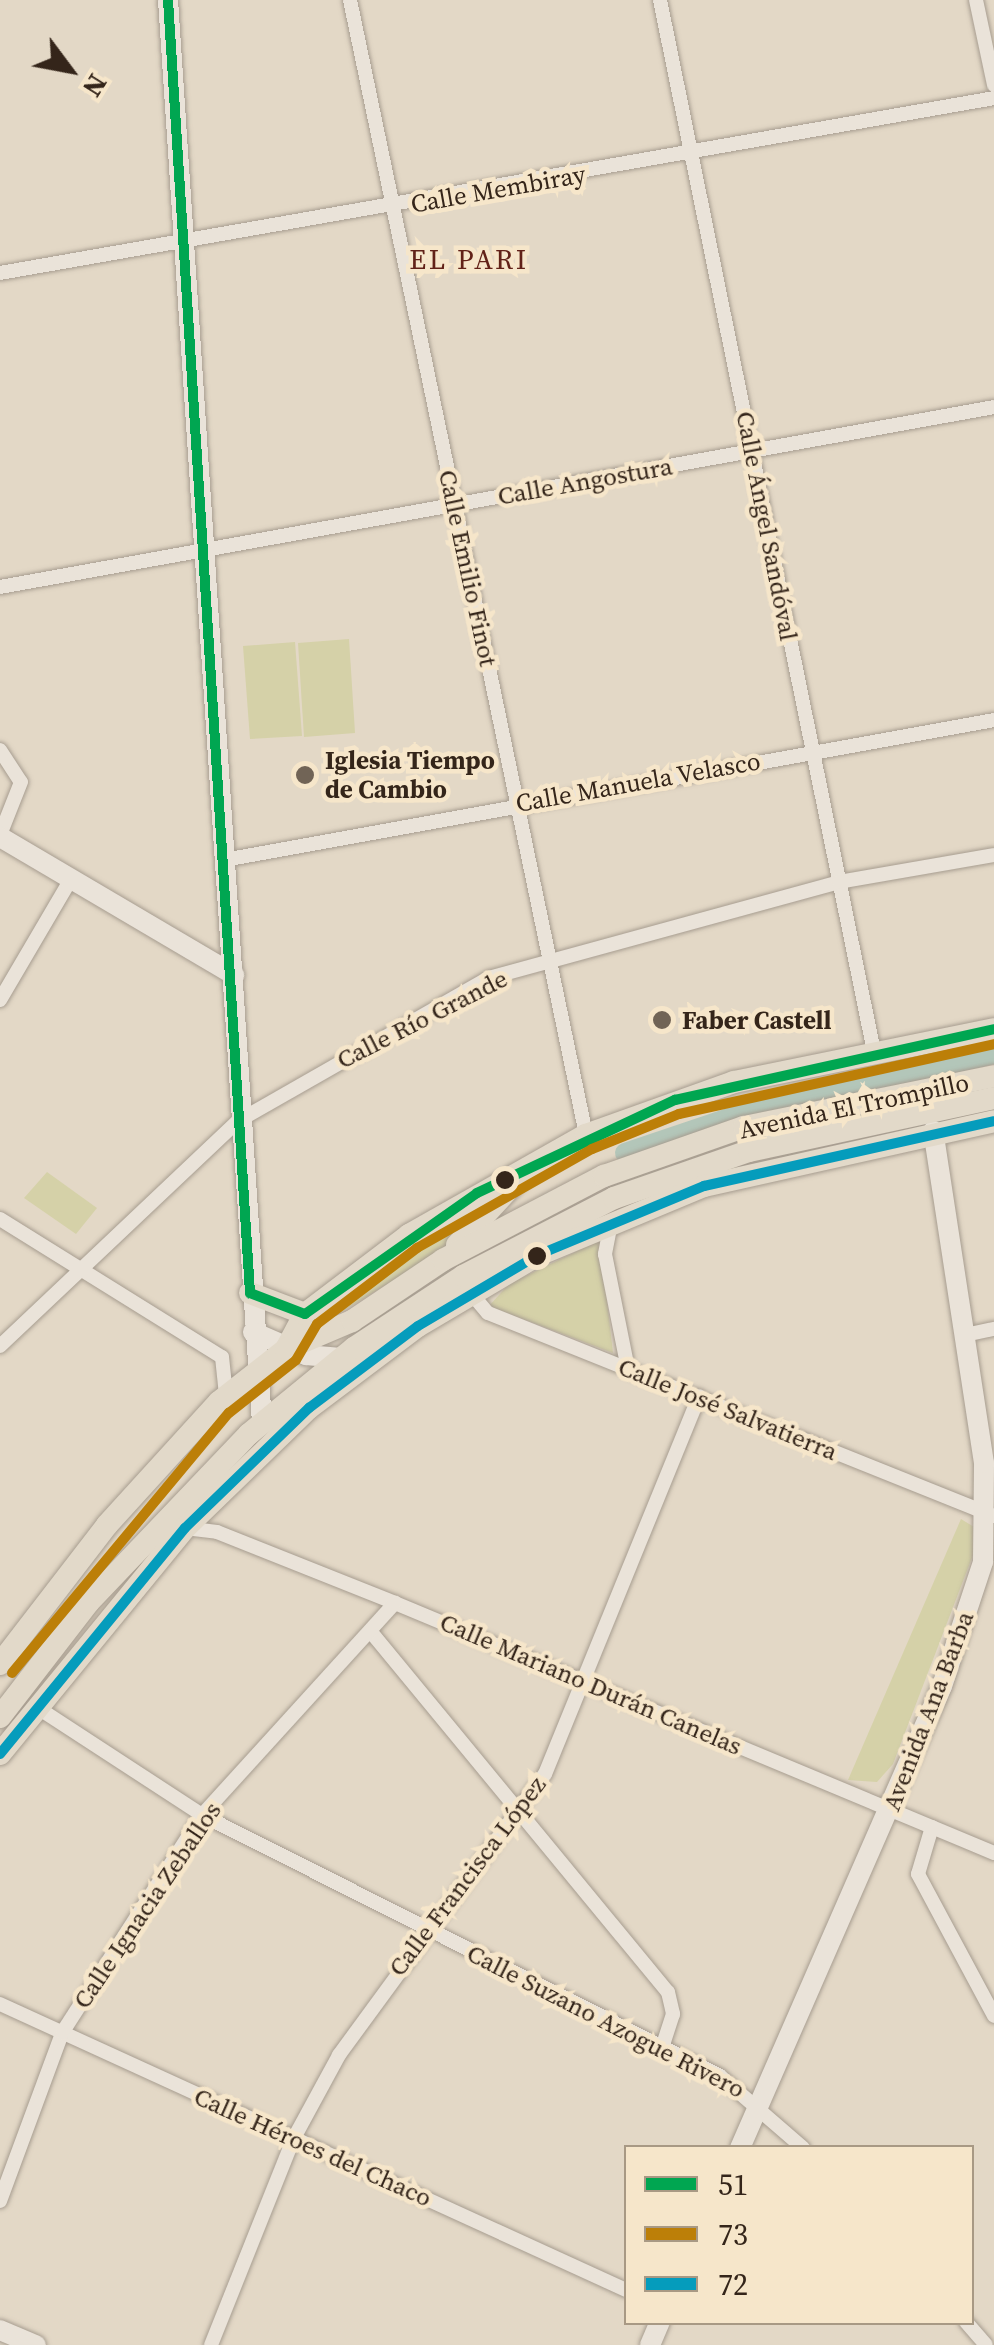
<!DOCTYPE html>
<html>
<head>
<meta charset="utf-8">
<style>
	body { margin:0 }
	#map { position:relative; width:994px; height:2345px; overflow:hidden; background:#e3d8c6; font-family:"Source Serif 4",serif }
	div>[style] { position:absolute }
	.green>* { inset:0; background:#d5d1a8 }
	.canal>* { height:20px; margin:-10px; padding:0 10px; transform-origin:10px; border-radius:10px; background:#b3c6b9 }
	.roads { filter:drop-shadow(0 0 2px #a79d90) drop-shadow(0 0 2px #a79d90) }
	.street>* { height:14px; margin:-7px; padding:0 7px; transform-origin:7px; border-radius:7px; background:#eae3d9 }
	.secondary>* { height:20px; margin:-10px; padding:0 10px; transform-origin:10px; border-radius:10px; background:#eae3d9 }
	.primary>* { height:22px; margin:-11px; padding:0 11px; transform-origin:11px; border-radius:11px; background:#e2d9c9 }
	.bus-1>* { height:10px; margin:-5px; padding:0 5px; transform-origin:5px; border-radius:5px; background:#00a651 }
	.bus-2>* { height:10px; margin:-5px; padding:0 5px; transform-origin:5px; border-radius:5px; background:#bc7f08 }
	.bus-3>* { height:10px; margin:-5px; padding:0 5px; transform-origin:5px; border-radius:5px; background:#059cbc }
	.dots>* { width:28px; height:28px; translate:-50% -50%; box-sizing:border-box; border:5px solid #f6e6ca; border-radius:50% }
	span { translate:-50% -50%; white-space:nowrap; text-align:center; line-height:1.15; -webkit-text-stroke:9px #f6e6ca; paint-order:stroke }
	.street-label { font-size:25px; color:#34251a }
	.poi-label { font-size:25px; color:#34251a; font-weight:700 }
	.left { translate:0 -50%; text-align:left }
	.neighbourhood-label { font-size:28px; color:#622218; letter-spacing:2.5px }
	.legend { position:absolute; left:624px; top:2145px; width:350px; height:180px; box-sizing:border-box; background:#f6e6ca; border:2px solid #a89984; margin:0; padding:12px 18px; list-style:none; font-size:30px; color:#34251a }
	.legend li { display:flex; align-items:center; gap:20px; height:50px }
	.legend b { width:50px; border:2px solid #a89984 }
	.north { position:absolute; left:20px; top:20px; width:100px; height:100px; -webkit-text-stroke:8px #f6e6ca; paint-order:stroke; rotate:122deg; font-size:28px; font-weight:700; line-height:40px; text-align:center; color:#34251a }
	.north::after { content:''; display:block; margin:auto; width:35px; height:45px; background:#34251a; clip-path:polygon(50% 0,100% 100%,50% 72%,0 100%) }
</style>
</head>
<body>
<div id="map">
	<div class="green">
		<div style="clip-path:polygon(349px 639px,355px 733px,304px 737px,298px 643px)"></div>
		<div style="clip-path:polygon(295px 642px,302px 736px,250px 739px,243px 646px)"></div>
		<div style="clip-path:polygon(47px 1172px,97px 1208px,76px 1234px,24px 1198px)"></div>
		<div style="clip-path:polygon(487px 1205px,437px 1254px,313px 1329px,396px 1257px)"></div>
		<div style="clip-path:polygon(600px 1240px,613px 1353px,489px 1306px,509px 1284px)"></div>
		<div style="clip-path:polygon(961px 1519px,974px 1527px,973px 1555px,893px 1764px,877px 1782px,848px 1780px)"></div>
	</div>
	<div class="canal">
		<div style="left:625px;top:1153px;width:126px;rotate:-18.6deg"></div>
		<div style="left:744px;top:1113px;width:257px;rotate:-13.3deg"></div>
	</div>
	<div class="roads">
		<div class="street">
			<div style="left:350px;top:0;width:1159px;rotate:78.25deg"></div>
			<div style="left:660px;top:0;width:1074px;rotate:78.5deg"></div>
			<div style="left:976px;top:0;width:87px;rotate:78deg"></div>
			<div style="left:0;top:273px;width:1009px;rotate:-9.98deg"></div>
			<div style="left:0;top:587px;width:1010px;rotate:-10.26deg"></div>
			<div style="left:0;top:750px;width:38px;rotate:57deg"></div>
			<div style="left:21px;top:782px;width:57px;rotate:111.6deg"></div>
			<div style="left:224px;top:860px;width:783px;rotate:-10.3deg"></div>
			<div style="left:0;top:1000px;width:140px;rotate:-59.6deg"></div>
			<div style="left:0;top:1219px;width:261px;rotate:31.9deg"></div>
			<div style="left:222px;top:1357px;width:39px;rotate:84deg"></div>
			<div style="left:611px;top:1223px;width:32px;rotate:101deg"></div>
			<div style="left:605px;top:1254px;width:117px;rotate:78.7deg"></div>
			<div style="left:471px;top:1293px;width:26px;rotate:50deg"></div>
			<div style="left:488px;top:1313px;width:545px;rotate:21.86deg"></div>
			<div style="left:965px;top:1335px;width:30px;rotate:-12deg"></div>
			<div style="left:0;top:1346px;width:328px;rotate:-43.4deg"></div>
			<div style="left:238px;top:1121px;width:289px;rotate:-29.7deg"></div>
			<div style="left:489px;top:978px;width:363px;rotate:-15.3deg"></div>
			<div style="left:839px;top:882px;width:157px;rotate:-9.9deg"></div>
			<div style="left:185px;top:1528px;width:32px;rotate:7deg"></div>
			<div style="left:217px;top:1532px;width:192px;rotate:21.7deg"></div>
			<div style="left:395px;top:1603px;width:649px;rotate:22.65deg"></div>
			<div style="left:371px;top:1632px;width:467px;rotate:50.5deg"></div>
			<div style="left:668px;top:1992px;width:23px;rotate:77deg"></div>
			<div style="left:673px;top:2014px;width:35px;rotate:108deg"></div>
			<div style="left:35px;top:1706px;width:199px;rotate:33.1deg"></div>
			<div style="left:202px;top:1815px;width:580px;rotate:26.74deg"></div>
			<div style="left:720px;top:2076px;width:110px;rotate:40.9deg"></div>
			<div style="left:932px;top:1827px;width:49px;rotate:106.6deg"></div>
			<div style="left:918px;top:1874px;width:161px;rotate:61.8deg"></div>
			<div style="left:0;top:2004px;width:688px;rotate:24.55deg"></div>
			<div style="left:0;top:2201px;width:179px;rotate:-69.7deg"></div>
			<div style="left:62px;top:2033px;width:259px;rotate:-57.3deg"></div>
			<div style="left:202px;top:1815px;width:287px;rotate:-47.7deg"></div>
			<div style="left:966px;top:2322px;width:30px;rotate:49deg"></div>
			<div style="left:211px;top:2345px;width:223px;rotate:-68.2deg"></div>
			<div style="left:294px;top:2138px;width:94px;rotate:-61.5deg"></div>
			<div style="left:339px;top:2055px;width:348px;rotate:-53.8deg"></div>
			<div style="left:545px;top:1774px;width:408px;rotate:-67.8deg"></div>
		</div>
		<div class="secondary">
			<div style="left:168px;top:0;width:1426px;rotate:86.22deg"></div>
			<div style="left:0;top:837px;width:272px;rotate:30.5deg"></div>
			<div style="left:253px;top:1332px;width:58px;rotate:23.5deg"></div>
			<div style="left:306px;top:1355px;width:35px;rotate:5deg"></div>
			<div style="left:740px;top:2148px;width:504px;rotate:-66.38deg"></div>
			<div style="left:942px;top:1686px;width:131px;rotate:-71.7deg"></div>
			<div style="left:983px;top:1562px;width:99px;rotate:-89.4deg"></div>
			<div style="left:984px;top:1463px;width:336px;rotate:-98.7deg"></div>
			<div style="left:0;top:2330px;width:39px;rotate:23deg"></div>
			<div style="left:650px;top:2345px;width:25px;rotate:-67deg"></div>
		</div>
		<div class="primary">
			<div style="left:457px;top:1245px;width:93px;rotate:-47.2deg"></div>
			<div style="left:250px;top:1293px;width:59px;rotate:20.9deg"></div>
			<div style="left:286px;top:1349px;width:40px;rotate:-62deg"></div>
			<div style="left:305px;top:1314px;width:131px;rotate:-37.2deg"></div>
			<div style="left:409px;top:1235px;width:203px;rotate:-29.5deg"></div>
			<div style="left:586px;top:1135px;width:157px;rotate:-19.7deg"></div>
			<div style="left:734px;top:1082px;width:265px;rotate:-11.5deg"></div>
			<div style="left:0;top:1664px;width:175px;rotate:-52.4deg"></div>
			<div style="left:107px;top:1525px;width:166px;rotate:-47.7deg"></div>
			<div style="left:219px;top:1402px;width:85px;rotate:-38.3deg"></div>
			<div style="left:286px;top:1349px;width:72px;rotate:-23deg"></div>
			<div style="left:352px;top:1321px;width:110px;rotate:-33.8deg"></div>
			<div style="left:443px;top:1260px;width:182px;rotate:-27.6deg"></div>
			<div style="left:604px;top:1176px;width:148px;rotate:-19.3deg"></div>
			<div style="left:744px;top:1127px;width:255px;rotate:-11.5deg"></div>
			<div style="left:0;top:1717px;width:144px;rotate:-52.3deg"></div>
			<div style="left:88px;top:1603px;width:233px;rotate:-46.4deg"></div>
			<div style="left:249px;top:1434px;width:136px;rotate:-39.3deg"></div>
			<div style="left:354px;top:1348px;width:131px;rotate:-33.4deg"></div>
			<div style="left:463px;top:1276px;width:170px;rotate:-27.3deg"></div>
			<div style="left:614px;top:1198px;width:143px;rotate:-19.2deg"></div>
			<div style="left:749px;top:1151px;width:251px;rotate:-12.2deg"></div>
			<div style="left:0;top:1754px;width:292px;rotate:-50.7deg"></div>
			<div style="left:185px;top:1528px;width:173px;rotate:-44.1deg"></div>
			<div style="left:309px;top:1408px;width:136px;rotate:-37deg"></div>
			<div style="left:418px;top:1326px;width:139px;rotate:-30.6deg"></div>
			<div style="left:538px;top:1255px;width:180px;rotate:-22.6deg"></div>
			<div style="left:704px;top:1186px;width:297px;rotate:-12.6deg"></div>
		</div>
	</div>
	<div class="bus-1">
		<div style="left:168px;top:0;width:1296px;rotate:86.37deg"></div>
		<div style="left:250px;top:1293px;width:59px;rotate:20.9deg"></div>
		<div style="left:305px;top:1314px;width:210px;rotate:-35.1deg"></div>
		<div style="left:477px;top:1193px;width:219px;rotate:-25.2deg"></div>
		<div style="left:675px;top:1100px;width:327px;rotate:-12.5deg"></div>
	</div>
	<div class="bus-2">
		<div style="left:12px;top:1673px;width:339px;rotate:-50.2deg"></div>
		<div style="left:229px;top:1413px;width:85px;rotate:-38.3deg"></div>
		<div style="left:296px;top:1360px;width:42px;rotate:-59.7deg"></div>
		<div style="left:317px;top:1324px;width:126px;rotate:-37.2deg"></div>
		<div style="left:417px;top:1248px;width:201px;rotate:-29.5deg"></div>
		<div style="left:592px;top:1149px;width:94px;rotate:-21.9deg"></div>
		<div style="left:679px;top:1114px;width:323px;rotate:-12.5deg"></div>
	</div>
	<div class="bus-3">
		<div style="left:0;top:1754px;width:292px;rotate:-50.7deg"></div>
		<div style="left:185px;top:1528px;width:173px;rotate:-44.1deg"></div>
		<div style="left:309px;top:1408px;width:136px;rotate:-37deg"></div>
		<div style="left:418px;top:1326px;width:139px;rotate:-30.6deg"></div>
		<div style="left:538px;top:1255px;width:180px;rotate:-22.6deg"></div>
		<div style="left:704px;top:1186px;width:297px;rotate:-12.6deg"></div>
	</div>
	<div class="dots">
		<div style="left:305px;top:775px;background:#716456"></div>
		<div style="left:662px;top:1020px;background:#716456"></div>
		<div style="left:505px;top:1180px;background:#34251a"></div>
		<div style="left:537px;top:1256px;background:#34251a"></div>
	</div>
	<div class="street-label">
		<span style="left:498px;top:189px;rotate:-10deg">Calle Membiray</span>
		<span style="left:585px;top:481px;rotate:-10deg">Calle Angostura</span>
		<span style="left:767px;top:526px;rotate:79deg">Calle Ángel Sandóval</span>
		<span style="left:468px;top:568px;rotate:78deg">Calle Emilio Finot</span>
		<span style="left:638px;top:782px;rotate:-10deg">Calle Manuela Velasco</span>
		<span style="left:422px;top:1019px;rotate:-27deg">Calle Río Grande</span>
		<span style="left:854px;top:1106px;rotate:-12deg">Avenida El Trompillo</span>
		<span style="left:728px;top:1409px;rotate:22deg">Calle José Salvatierra</span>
		<span style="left:591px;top:1684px;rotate:23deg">Calle Mariano Durán Canelas</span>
		<span style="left:928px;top:1711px;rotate:-69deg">Avenida Ana Barba</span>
		<span style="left:467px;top:1876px;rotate:-53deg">Calle Francisca López</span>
		<span style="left:147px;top:1905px;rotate:-56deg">Calle Ignacia Zeballos</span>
		<span style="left:606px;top:2021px;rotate:27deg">Calle Suzano Azogue Rivero</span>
		<span style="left:313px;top:2147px;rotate:24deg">Calle Héroes del Chaco</span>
	</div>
	<div class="poi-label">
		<span class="left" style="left:325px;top:775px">Iglesia Tiempo<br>de Cambio</span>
		<span class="left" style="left:682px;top:1020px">Faber Castell</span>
	</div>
	<div class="neighbourhood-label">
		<span style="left:469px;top:259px">EL PARI</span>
	</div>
	<ul class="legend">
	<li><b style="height:12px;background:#00a651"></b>51</li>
	<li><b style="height:12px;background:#bc7f08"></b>73</li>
	<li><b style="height:12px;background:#059cbc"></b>72</li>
	</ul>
	<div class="north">N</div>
</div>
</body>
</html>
